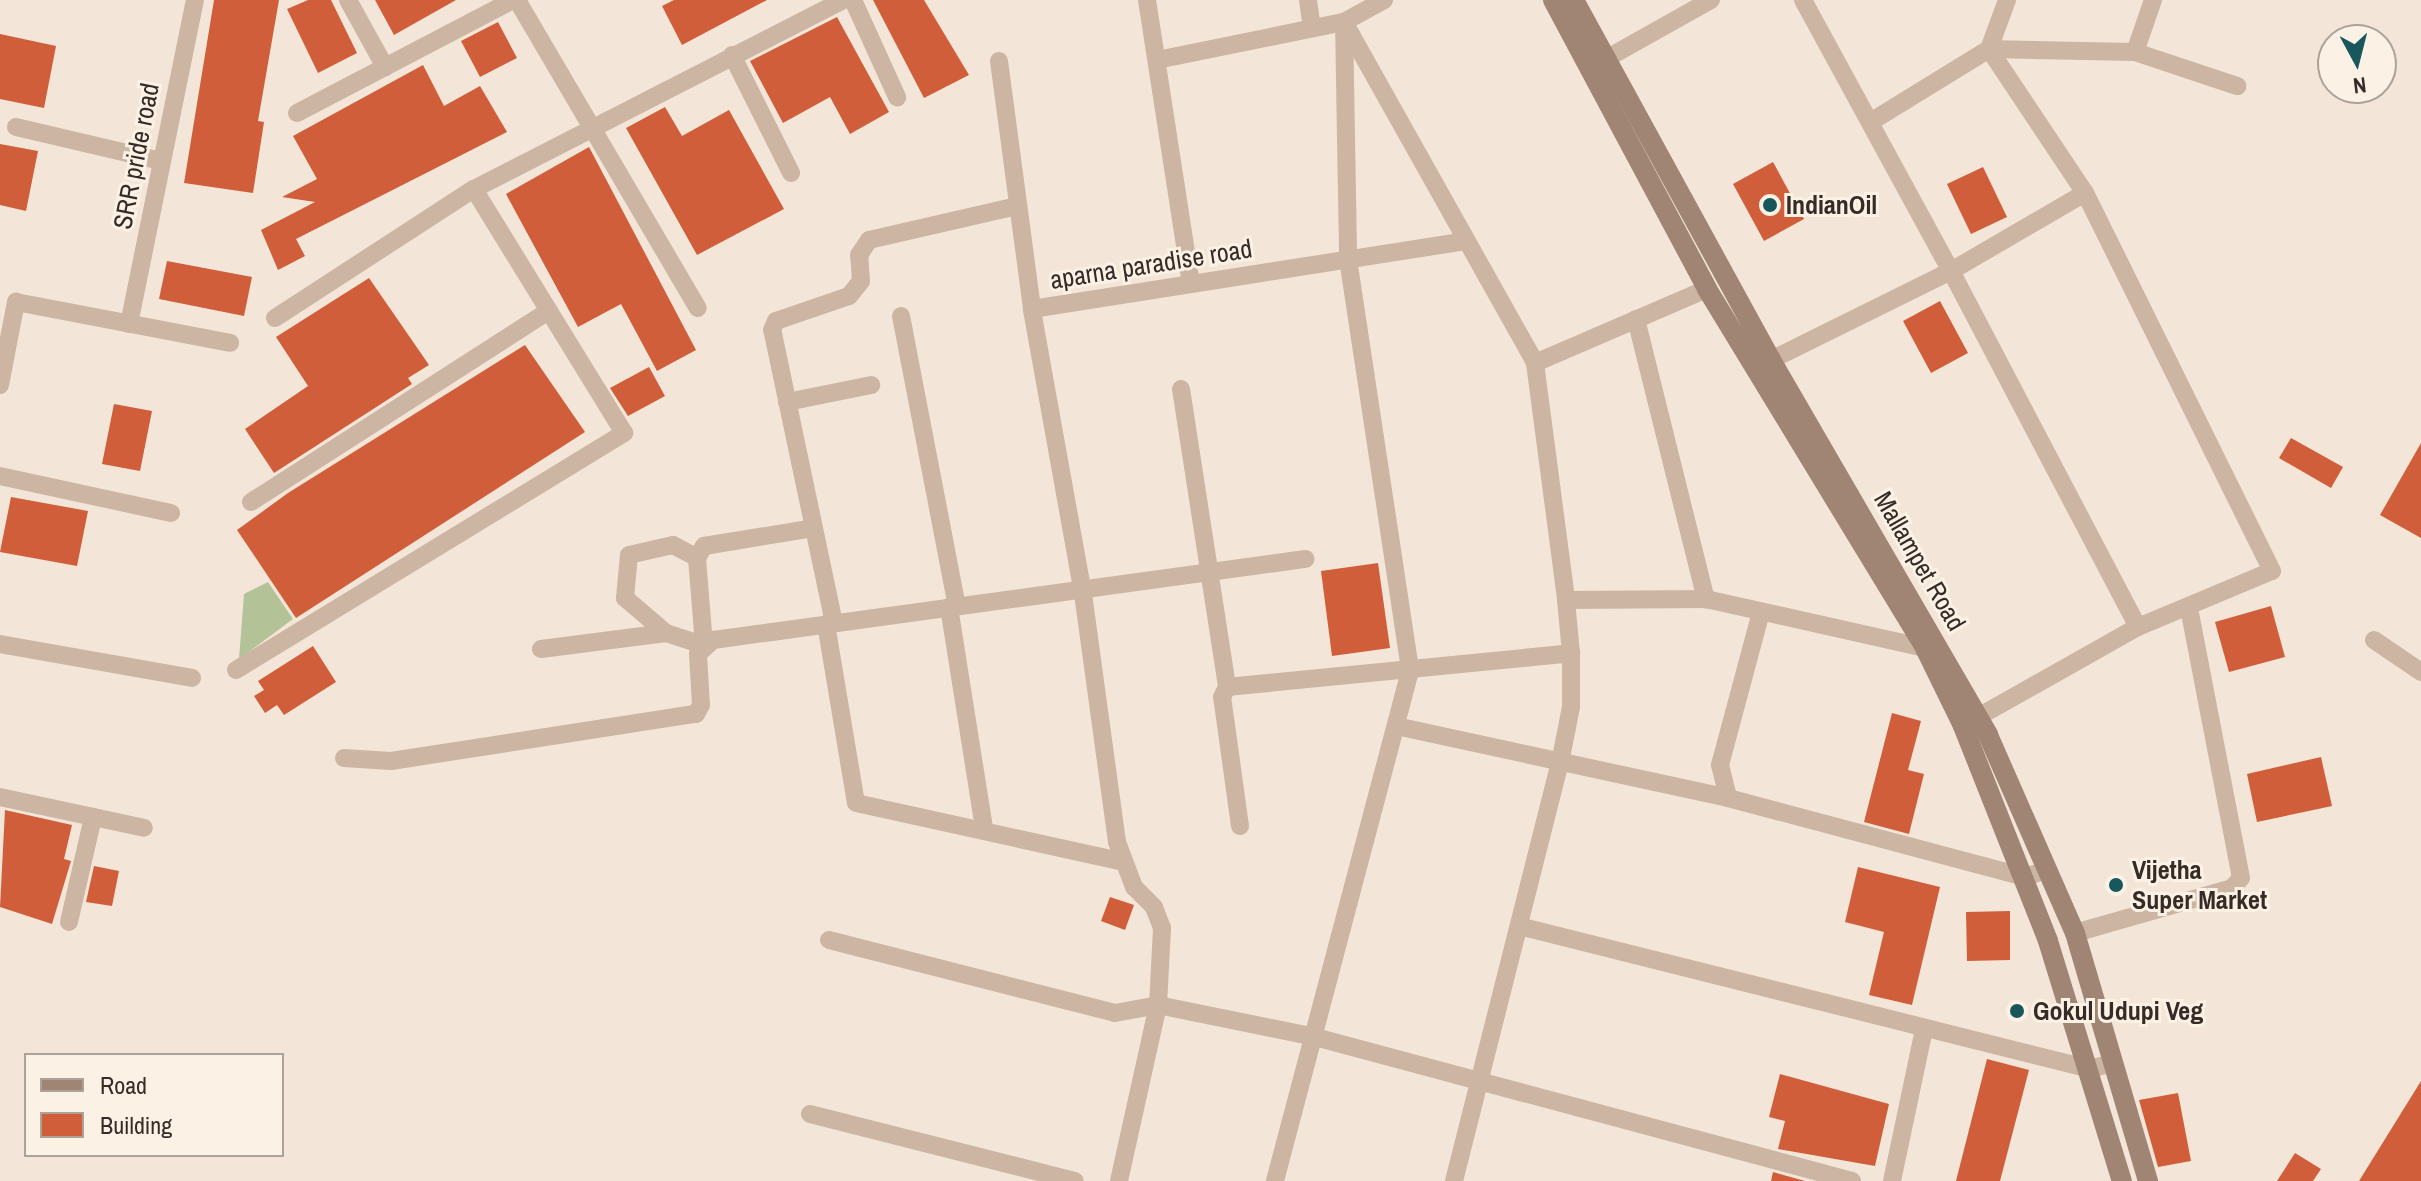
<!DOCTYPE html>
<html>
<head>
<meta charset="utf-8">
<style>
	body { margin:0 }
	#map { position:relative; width:2421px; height:1181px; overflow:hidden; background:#f3e6d8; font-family:"Archivo Narrow",sans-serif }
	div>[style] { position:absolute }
	.green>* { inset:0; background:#b4c397 }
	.building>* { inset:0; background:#d05e3a }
	.minor>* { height:18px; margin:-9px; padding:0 9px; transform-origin:9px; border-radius:9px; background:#ccb6a3 }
	.secondary>* { height:20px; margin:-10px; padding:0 10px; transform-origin:10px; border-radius:10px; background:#a08474 }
	.dots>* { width:22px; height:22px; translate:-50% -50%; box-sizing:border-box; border:4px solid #fbf1e5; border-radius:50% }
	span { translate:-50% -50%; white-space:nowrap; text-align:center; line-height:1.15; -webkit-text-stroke:6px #fbf1e5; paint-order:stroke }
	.street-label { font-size:26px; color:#362b26 }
	.poi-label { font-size:26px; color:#362b26; font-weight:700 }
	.left { translate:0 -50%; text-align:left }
	.legend { position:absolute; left:24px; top:1053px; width:260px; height:104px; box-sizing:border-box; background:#fbf1e5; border:2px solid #aca299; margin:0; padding:10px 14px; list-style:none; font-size:24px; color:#362b26 }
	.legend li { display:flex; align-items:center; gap:16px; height:40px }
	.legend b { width:40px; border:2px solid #aca299 }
	.north { position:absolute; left:2317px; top:24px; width:80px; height:80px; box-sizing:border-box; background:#fbf1e5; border:2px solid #aca299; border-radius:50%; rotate:173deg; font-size:22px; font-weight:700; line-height:32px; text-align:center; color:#362b26 }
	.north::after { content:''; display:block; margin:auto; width:28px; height:36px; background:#18575b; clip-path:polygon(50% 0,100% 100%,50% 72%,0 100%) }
</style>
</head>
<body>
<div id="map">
	<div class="green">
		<div style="clip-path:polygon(268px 582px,293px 619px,239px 659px,244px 594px)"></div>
	</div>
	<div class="building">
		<div style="clip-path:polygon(214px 0,279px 0,258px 121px,264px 122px,253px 193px,184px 183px)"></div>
		<div style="clip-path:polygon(308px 0,331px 0,357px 53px,318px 73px,287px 9px)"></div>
		<div style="clip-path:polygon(375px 0,456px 0,394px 35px)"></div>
		<div style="clip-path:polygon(674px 0,767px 0,682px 45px,662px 6px)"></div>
		<div style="clip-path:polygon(873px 0,924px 0,969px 75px,924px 98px)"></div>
		<div style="clip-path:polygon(837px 17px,889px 112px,850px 134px,830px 97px,783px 123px,750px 61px)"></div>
		<div style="clip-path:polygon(498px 22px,517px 58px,480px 77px,461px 41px)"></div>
		<div style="clip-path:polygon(0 34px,56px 46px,44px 108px,0 99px)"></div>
		<div style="clip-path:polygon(423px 65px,444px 106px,480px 86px,507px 132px,296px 239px,305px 256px,278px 270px,261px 230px,315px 202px,282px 197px,317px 179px,293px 136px)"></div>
		<div style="clip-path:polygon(665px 107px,682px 136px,729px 110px,784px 209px,697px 255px,626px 128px)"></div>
		<div style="clip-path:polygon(0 144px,38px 151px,26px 211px,0 205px)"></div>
		<div style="clip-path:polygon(589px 147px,696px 350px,657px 371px,621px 304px,578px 327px,506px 194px)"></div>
		<div style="clip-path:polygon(1773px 162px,1804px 219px,1764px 241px,1733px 184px)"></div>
		<div style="clip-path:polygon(1983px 167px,2007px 217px,1971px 234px,1947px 184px)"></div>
		<div style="clip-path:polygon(167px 261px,252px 277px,244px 316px,159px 299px)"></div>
		<div style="clip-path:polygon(369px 278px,429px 365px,408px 378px,412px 384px,274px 473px,245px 429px,308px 386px,276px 337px)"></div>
		<div style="clip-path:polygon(1940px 301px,1968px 353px,1931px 373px,1903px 321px)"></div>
		<div style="clip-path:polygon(525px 345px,585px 432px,296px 618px,237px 530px,288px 493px)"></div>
		<div style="clip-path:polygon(649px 367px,665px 396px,628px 416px,610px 388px)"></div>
		<div style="clip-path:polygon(114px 404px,152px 411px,140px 471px,102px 464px)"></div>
		<div style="clip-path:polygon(2291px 438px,2343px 467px,2331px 488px,2279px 458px)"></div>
		<div style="clip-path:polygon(2421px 443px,2421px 538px,2380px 515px)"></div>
		<div style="clip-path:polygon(11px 497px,88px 511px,77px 566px,0 552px)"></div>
		<div style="clip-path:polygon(1378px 563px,1390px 648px,1332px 656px,1321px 571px)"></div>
		<div style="clip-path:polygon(2271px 606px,2285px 657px,2229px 672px,2215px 622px)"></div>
		<div style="clip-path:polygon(313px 646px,336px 682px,284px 715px,277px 705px,265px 713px,254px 696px,264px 690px,258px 681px)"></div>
		<div style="clip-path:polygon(1892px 713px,1921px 721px,1908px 770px,1924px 774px,1909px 834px,1864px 822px)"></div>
		<div style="clip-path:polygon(2321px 757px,2332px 806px,2257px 822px,2247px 774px)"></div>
		<div style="clip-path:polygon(5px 810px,72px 825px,64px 859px,71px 861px,52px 924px,0 907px)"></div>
		<div style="clip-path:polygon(94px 866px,119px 871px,112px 906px,86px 902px)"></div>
		<div style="clip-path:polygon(1858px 867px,1940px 887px,1912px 1005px,1869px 995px,1884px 932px,1845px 922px)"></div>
		<div style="clip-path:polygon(1110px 897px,1134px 905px,1125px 930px,1101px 921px)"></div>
		<div style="clip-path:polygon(2010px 911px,2010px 960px,1967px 961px,1966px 912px)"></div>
		<div style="clip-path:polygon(1987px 1059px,2029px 1070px,2000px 1181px,1956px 1181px)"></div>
		<div style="clip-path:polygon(1780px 1074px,1889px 1104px,1875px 1166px,1778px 1149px,1785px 1121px,1769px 1117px)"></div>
		<div style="clip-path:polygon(2421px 1081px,2421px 1181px,2359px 1181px)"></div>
		<div style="clip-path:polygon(2178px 1093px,2191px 1161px,2158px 1167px,2139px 1100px)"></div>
		<div style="clip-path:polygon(2295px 1153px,2321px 1169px,2313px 1181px,2277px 1181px)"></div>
		<div style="clip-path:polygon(1773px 1172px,1805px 1181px,1771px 1181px)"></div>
	</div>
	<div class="minor">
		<div style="left:348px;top:0;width:77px;rotate:61.1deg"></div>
		<div style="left:517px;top:0;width:357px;rotate:59.6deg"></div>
		<div style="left:853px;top:0;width:107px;rotate:65.6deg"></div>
		<div style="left:1147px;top:0;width:287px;rotate:81.2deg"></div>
		<div style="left:1308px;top:0;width:28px;rotate:82deg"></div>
		<div style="left:1384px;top:0;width:46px;rotate:151.2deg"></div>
		<div style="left:1344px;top:22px;width:391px;rotate:60.7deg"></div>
		<div style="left:1535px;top:363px;width:239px;rotate:82.5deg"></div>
		<div style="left:1803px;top:0;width:309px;rotate:61.4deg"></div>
		<div style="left:1951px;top:271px;width:155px;rotate:-30.2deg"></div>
		<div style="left:2085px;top:193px;width:173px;rotate:-123.7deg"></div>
		<div style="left:1989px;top:49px;width:52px;rotate:-69.8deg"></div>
		<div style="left:2153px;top:0;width:55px;rotate:109.1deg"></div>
		<div style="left:2135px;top:52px;width:108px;rotate:18.4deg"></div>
		<div style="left:732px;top:55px;width:132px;rotate:63.4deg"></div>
		<div style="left:1157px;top:60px;width:191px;rotate:-11.5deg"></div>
		<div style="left:1344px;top:22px;width:237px;rotate:89deg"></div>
		<div style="left:1348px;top:259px;width:417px;rotate:81.4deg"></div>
		<div style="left:1410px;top:671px;width:528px;rotate:104.83deg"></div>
		<div style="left:999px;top:61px;width:250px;rotate:82.4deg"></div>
		<div style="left:1595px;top:65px;width:133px;rotate:-29.3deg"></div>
		<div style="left:297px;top:113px;width:244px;rotate:-27.6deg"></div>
		<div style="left:1872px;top:121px;width:137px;rotate:-31.6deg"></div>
		<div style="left:1989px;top:49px;width:146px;rotate:1.2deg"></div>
		<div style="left:16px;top:127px;width:149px;rotate:13.2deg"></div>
		<div style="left:901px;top:316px;width:295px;rotate:79.1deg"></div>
		<div style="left:275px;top:318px;width:237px;rotate:-33deg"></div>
		<div style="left:474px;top:189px;width:415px;rotate:-27.1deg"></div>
		<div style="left:1636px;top:319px;width:289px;rotate:76deg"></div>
		<div style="left:129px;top:324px;width:331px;rotate:-78.5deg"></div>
		<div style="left:1771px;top:360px;width:201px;rotate:-26.3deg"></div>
		<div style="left:1951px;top:271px;width:402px;rotate:62.3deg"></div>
		<div style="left:1535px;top:363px;width:187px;rotate:-23.3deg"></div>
		<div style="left:0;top:385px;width:85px;rotate:-79.1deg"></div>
		<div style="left:16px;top:302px;width:218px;rotate:10.8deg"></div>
		<div style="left:1181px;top:389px;width:302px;rotate:81.2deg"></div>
		<div style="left:787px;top:402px;width:86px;rotate:-11.4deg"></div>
		<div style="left:0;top:476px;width:175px;rotate:12.2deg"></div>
		<div style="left:251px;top:502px;width:354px;rotate:-32.7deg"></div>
		<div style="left:949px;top:607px;width:225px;rotate:81deg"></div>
		<div style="left:1761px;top:612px;width:158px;rotate:105deg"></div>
		<div style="left:1720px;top:765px;width:34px;rotate:76deg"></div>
		<div style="left:1728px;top:798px;width:307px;rotate:14.9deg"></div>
		<div style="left:2025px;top:877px;width:23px;rotate:-18deg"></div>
		<div style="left:834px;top:623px;width:299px;rotate:-101.9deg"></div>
		<div style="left:772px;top:330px;width:10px;rotate:-66deg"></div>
		<div style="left:776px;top:321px;width:77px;rotate:-18.9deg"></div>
		<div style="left:849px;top:296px;width:19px;rotate:-51deg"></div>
		<div style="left:861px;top:281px;width:26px;rotate:-94deg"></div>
		<div style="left:859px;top:255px;width:18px;rotate:-56deg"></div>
		<div style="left:869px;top:240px;width:153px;rotate:-12.9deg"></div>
		<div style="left:826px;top:624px;width:181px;rotate:80.5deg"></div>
		<div style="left:856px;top:803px;width:274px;rotate:12.4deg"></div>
		<div style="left:666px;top:633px;width:54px;rotate:-139.5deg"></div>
		<div style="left:625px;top:598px;width:43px;rotate:-84.7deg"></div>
		<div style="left:629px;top:555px;width:45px;rotate:-12.8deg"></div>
		<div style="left:673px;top:545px;width:27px;rotate:28deg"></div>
		<div style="left:2374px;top:640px;width:57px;rotate:34.2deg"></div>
		<div style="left:0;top:644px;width:195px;rotate:10deg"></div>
		<div style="left:541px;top:649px;width:126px;rotate:-7.3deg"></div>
		<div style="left:666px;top:633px;width:40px;rotate:18deg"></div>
		<div style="left:704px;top:645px;width:87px;rotate:-94.6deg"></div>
		<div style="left:697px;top:558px;width:14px;rotate:-60deg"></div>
		<div style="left:704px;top:546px;width:111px;rotate:-9.3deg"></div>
		<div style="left:236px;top:670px;width:455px;rotate:-31.4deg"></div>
		<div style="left:624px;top:433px;width:286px;rotate:-121.6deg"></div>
		<div style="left:1978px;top:717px;width:184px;rotate:-29.4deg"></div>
		<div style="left:2138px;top:627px;width:145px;rotate:-22.7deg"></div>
		<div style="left:2272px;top:571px;width:422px;rotate:-116.3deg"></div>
		<div style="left:1396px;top:726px;width:340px;rotate:12.2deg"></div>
		<div style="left:344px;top:758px;width:47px;rotate:3.7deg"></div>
		<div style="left:391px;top:761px;width:309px;rotate:-8.8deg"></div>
		<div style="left:696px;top:714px;width:10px;rotate:-61deg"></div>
		<div style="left:701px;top:705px;width:51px;rotate:-93.4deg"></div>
		<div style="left:698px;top:654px;width:21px;rotate:-43deg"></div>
		<div style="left:713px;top:640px;width:598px;rotate:-7.79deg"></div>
		<div style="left:0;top:797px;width:147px;rotate:12.1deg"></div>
		<div style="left:1240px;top:826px;width:130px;rotate:-97.9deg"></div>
		<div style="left:1222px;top:697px;width:11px;rotate:-63deg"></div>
		<div style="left:1227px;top:687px;width:346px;rotate:-5.6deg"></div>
		<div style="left:1571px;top:653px;width:53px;rotate:-95.4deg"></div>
		<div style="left:1566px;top:600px;width:140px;rotate:-0.4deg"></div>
		<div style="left:1706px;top:599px;width:224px;rotate:12.6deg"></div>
		<div style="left:1925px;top:648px;width:8px;rotate:-14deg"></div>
		<div style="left:69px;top:922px;width:108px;rotate:-77.1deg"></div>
		<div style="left:1519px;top:926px;width:589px;rotate:14.06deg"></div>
		<div style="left:2090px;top:1069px;width:23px;rotate:-15deg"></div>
		<div style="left:2075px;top:933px;width:163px;rotate:-16deg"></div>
		<div style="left:2232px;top:888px;width:13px;rotate:-48deg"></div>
		<div style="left:2241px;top:878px;width:275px;rotate:-100.9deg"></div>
		<div style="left:829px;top:940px;width:295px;rotate:14.3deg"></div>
		<div style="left:1115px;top:1013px;width:44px;rotate:-10.5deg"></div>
		<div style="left:1158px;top:1005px;width:160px;rotate:11.5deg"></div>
		<div style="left:1315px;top:1037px;width:556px;rotate:15.01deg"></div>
		<div style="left:810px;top:1114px;width:273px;rotate:14.2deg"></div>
		<div style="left:1119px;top:1181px;width:180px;rotate:-77.5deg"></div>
		<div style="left:1158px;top:1005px;width:77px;rotate:-87deg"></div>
		<div style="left:1162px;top:928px;width:22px;rotate:-111deg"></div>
		<div style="left:1154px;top:907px;width:28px;rotate:-135deg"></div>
		<div style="left:1134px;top:887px;width:48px;rotate:-110.7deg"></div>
		<div style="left:1117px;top:842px;width:256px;rotate:-97.8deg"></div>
		<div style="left:1082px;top:588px;width:283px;rotate:-100.2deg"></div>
		<div style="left:1032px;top:309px;width:437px;rotate:-8.9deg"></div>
		<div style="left:1454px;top:1181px;width:431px;rotate:-75.8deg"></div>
		<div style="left:1560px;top:763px;width:57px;rotate:-78.9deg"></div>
		<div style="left:1571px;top:707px;width:54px;rotate:-90deg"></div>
		<div style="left:1892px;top:1181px;width:155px;rotate:-78.1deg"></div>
	</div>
	<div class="secondary">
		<div style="left:1553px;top:0;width:327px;rotate:61.9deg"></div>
		<div style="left:1707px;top:289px;width:420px;rotate:58.7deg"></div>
		<div style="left:1925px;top:648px;width:87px;rotate:64deg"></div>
		<div style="left:1963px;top:726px;width:231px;rotate:68.4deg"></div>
		<div style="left:2048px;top:941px;width:251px;rotate:72.9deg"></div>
		<div style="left:1574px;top:0;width:410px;rotate:61.3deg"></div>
		<div style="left:1771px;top:360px;width:433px;rotate:59.9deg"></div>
		<div style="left:1988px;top:735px;width:216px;rotate:66.3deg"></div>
		<div style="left:2075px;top:933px;width:259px;rotate:73.6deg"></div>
	</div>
	<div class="dots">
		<div style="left:1770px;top:205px;background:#18575b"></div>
		<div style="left:2116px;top:885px;background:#18575b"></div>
		<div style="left:2017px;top:1011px;background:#18575b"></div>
	</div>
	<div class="street-label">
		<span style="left:136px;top:156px;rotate:-79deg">SRR pride road</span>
		<span style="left:1151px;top:264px;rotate:-9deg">aparna paradise road</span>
		<span style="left:1920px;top:561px;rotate:60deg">Mallampet Road</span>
	</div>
	<div class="poi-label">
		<span class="left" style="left:1786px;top:205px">IndianOil</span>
		<span class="left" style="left:2132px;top:885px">Vijetha<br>Super Market</span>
		<span class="left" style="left:2033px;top:1011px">Gokul Udupi Veg</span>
	</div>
	<ul class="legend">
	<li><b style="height:10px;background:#a08474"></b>Road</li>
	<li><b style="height:22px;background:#d05e3a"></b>Building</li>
	</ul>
	<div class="north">N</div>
</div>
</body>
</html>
